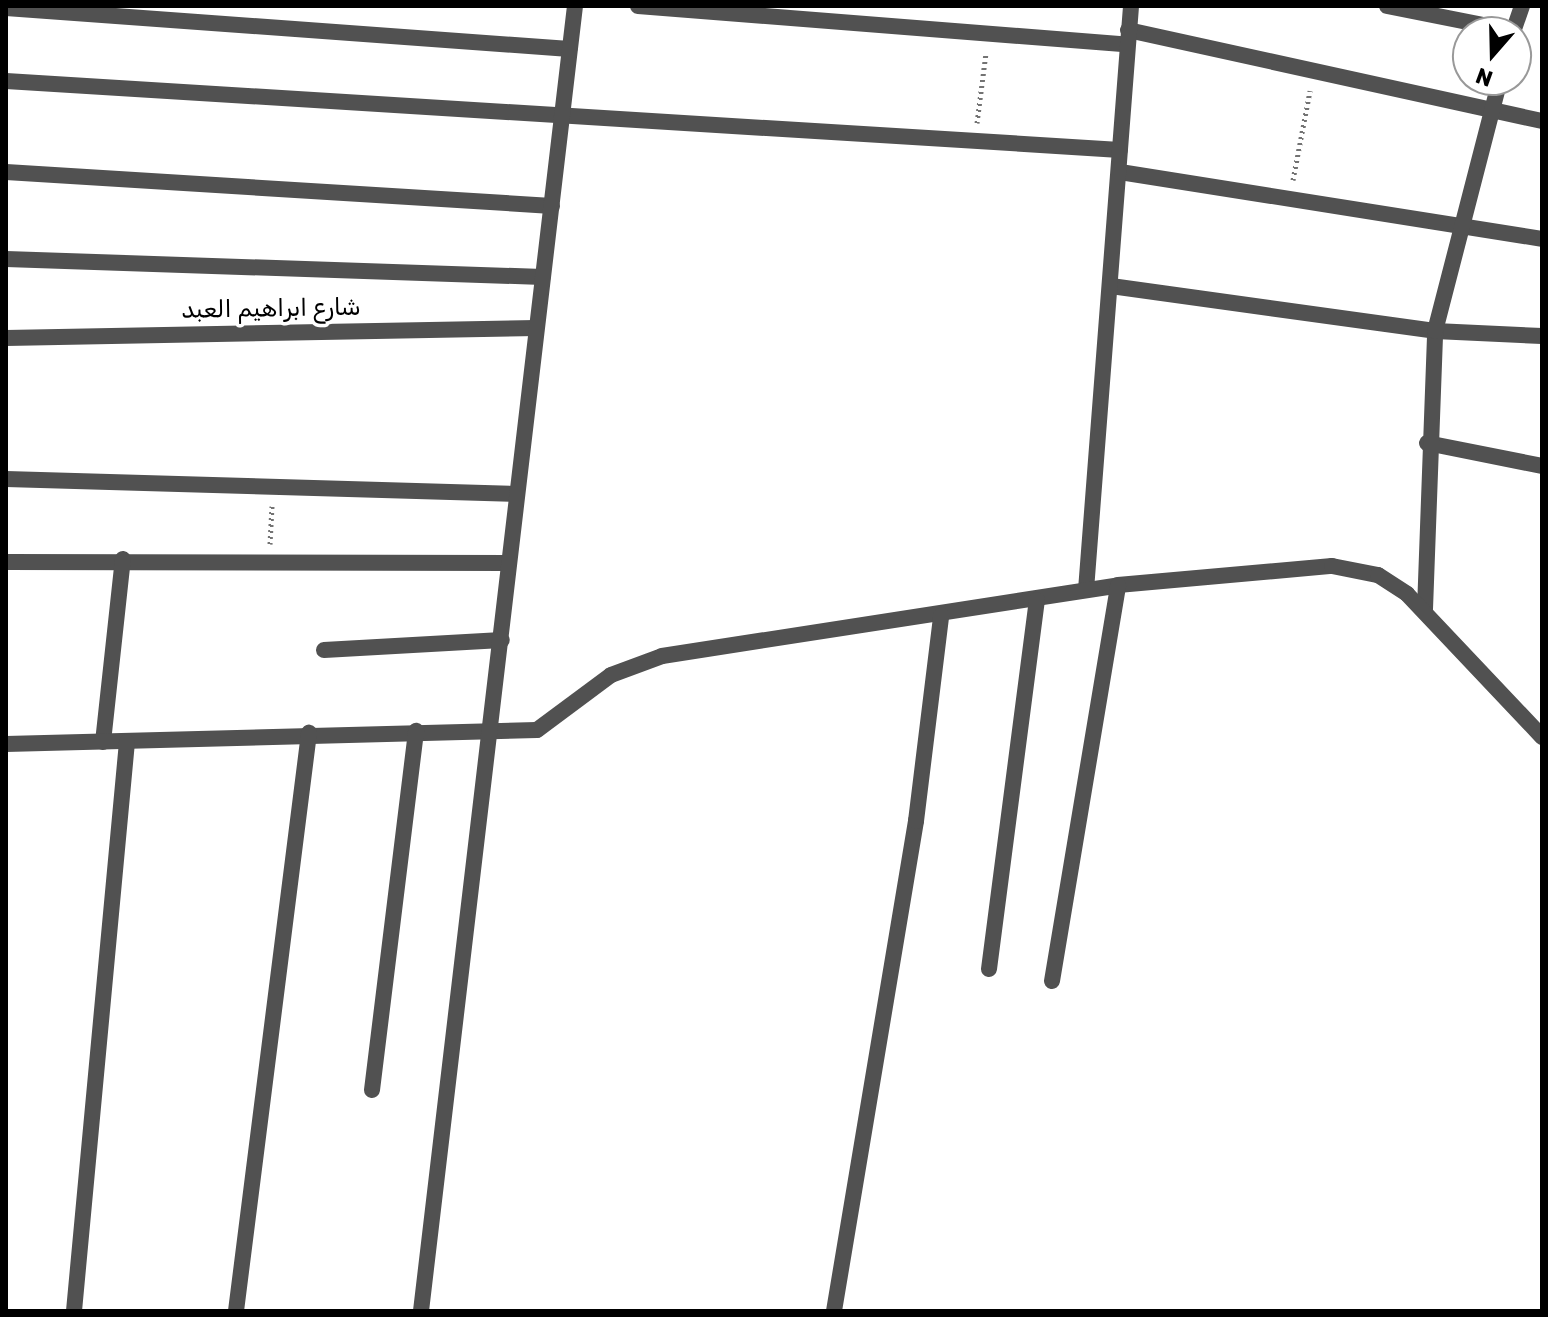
<!DOCTYPE html>
<html>
<head>
<meta charset="utf-8">
<style>
	body { margin:0 }
	#map { position:relative; width:1548px; height:1317px; overflow:hidden; background:#fff; font-family:Rubik,"Noto Sans Arabic",sans-serif }
	div>[style] { position:absolute }
	.path>* { height:5px; margin-top:-2.5px; transform-origin:0; background:repeating-linear-gradient(90deg,#737373 0 2px,transparent 0 6px) }
	.minor>* { height:16px; margin:-8px; padding:0 8px; transform-origin:8px; border-radius:8px; background:#515151 }
	.tertiary>* { height:16px; margin:-8px; padding:0 8px; transform-origin:8px; border-radius:8px; background:#515151 }
	span { translate:-50% -50%; white-space:nowrap; text-align:center; line-height:1.15; -webkit-text-stroke:7px #fff; paint-order:stroke }
	.street-label { font-size:24px; color:#000 }
	.frame { position:absolute; inset:0; border:8px solid #000; pointer-events:none }
	.north { position:absolute; left:1452px; top:16px; width:80px; height:80px; box-sizing:border-box; background:#fff; border:2px solid #999; border-radius:50%; rotate:200deg; font-size:22px; font-weight:700; line-height:32px; text-align:center; color:#000 }
	.north::after { content:''; display:block; margin:auto; width:28px; height:36px; background:#000; clip-path:polygon(50% 0,100% 100%,50% 72%,0 100%) }
</style>
</head>
<body>
<div id="map">
	<div class="path">
		<div style="left:977px;top:123px;width:71px;rotate:-82.7deg"></div>
		<div style="left:1293px;top:180px;width:91px;rotate:-79.2deg"></div>
		<div style="left:270px;top:544px;width:38px;rotate:-87deg"></div>
	</div>
	<div class="minor">
		<div style="left:638px;top:6px;width:489px;rotate:4.5deg"></div>
		<div style="left:1387px;top:6px;width:128px;rotate:11.2deg"></div>
		<div style="left:6px;top:8px;width:565px;rotate:4.16deg"></div>
		<div style="left:1128px;top:30px;width:424px;rotate:12.4deg"></div>
		<div style="left:1513px;top:32px;width:28px;rotate:-71deg"></div>
		<div style="left:6px;top:81px;width:1116px;rotate:3.54deg"></div>
		<div style="left:6px;top:172px;width:547px;rotate:3.56deg"></div>
		<div style="left:1120px;top:172px;width:427px;rotate:9deg"></div>
		<div style="left:6px;top:259px;width:537px;rotate:1.92deg"></div>
		<div style="left:1111px;top:286px;width:327px;rotate:7.9deg"></div>
		<div style="left:1435px;top:331px;width:107px;rotate:2.7deg"></div>
		<div style="left:6px;top:338px;width:530px;rotate:-1.08deg"></div>
		<div style="left:1427px;top:443px;width:117px;rotate:11.3deg"></div>
		<div style="left:6px;top:479px;width:511px;rotate:1.68deg"></div>
		<div style="left:6px;top:562px;width:503px;rotate:0.11deg"></div>
		<div style="left:1086px;top:590px;width:586px;rotate:-85.59deg"></div>
		<div style="left:1425px;top:609px;width:278px;rotate:-87.9deg"></div>
		<div style="left:1435px;top:331px;width:259px;rotate:-75.5deg"></div>
		<div style="left:324px;top:650px;width:178px;rotate:-3.2deg"></div>
		<div style="left:103px;top:742px;width:184px;rotate:-83.8deg"></div>
		<div style="left:6px;top:744px;width:531px;rotate:-1.51deg"></div>
		<div style="left:537px;top:730px;width:92px;rotate:-36.6deg"></div>
		<div style="left:611px;top:675px;width:54px;rotate:-20.4deg"></div>
		<div style="left:662px;top:656px;width:461px;rotate:-8.8deg"></div>
		<div style="left:1118px;top:585px;width:215px;rotate:-5.1deg"></div>
		<div style="left:1332px;top:566px;width:47px;rotate:11.1deg"></div>
		<div style="left:1378px;top:575px;width:35px;rotate:33deg"></div>
		<div style="left:1407px;top:594px;width:197px;rotate:46.6deg"></div>
		<div style="left:989px;top:969px;width:372px;rotate:-82.6deg"></div>
		<div style="left:1052px;top:981px;width:401px;rotate:-80.5deg"></div>
		<div style="left:372px;top:1090px;width:362px;rotate:-83deg"></div>
		<div style="left:74px;top:1311px;width:571px;rotate:-84.68deg"></div>
		<div style="left:236px;top:1311px;width:583px;rotate:-82.8deg"></div>
		<div style="left:834px;top:1311px;width:497px;rotate:-80.5deg"></div>
		<div style="left:916px;top:821px;width:207px;rotate:-83deg"></div>
	</div>
	<div class="tertiary">
		<div style="left:421px;top:1311px;width:1314px;rotate:-83.27deg"></div>
	</div>
	<div class="street-label">
		<span style="left:271px;top:309px;rotate:-1deg">شارع ابراهيم العبد</span>
	</div>
	<div class="frame"></div>
	<div class="north">N</div>
</div>
</body>
</html>
